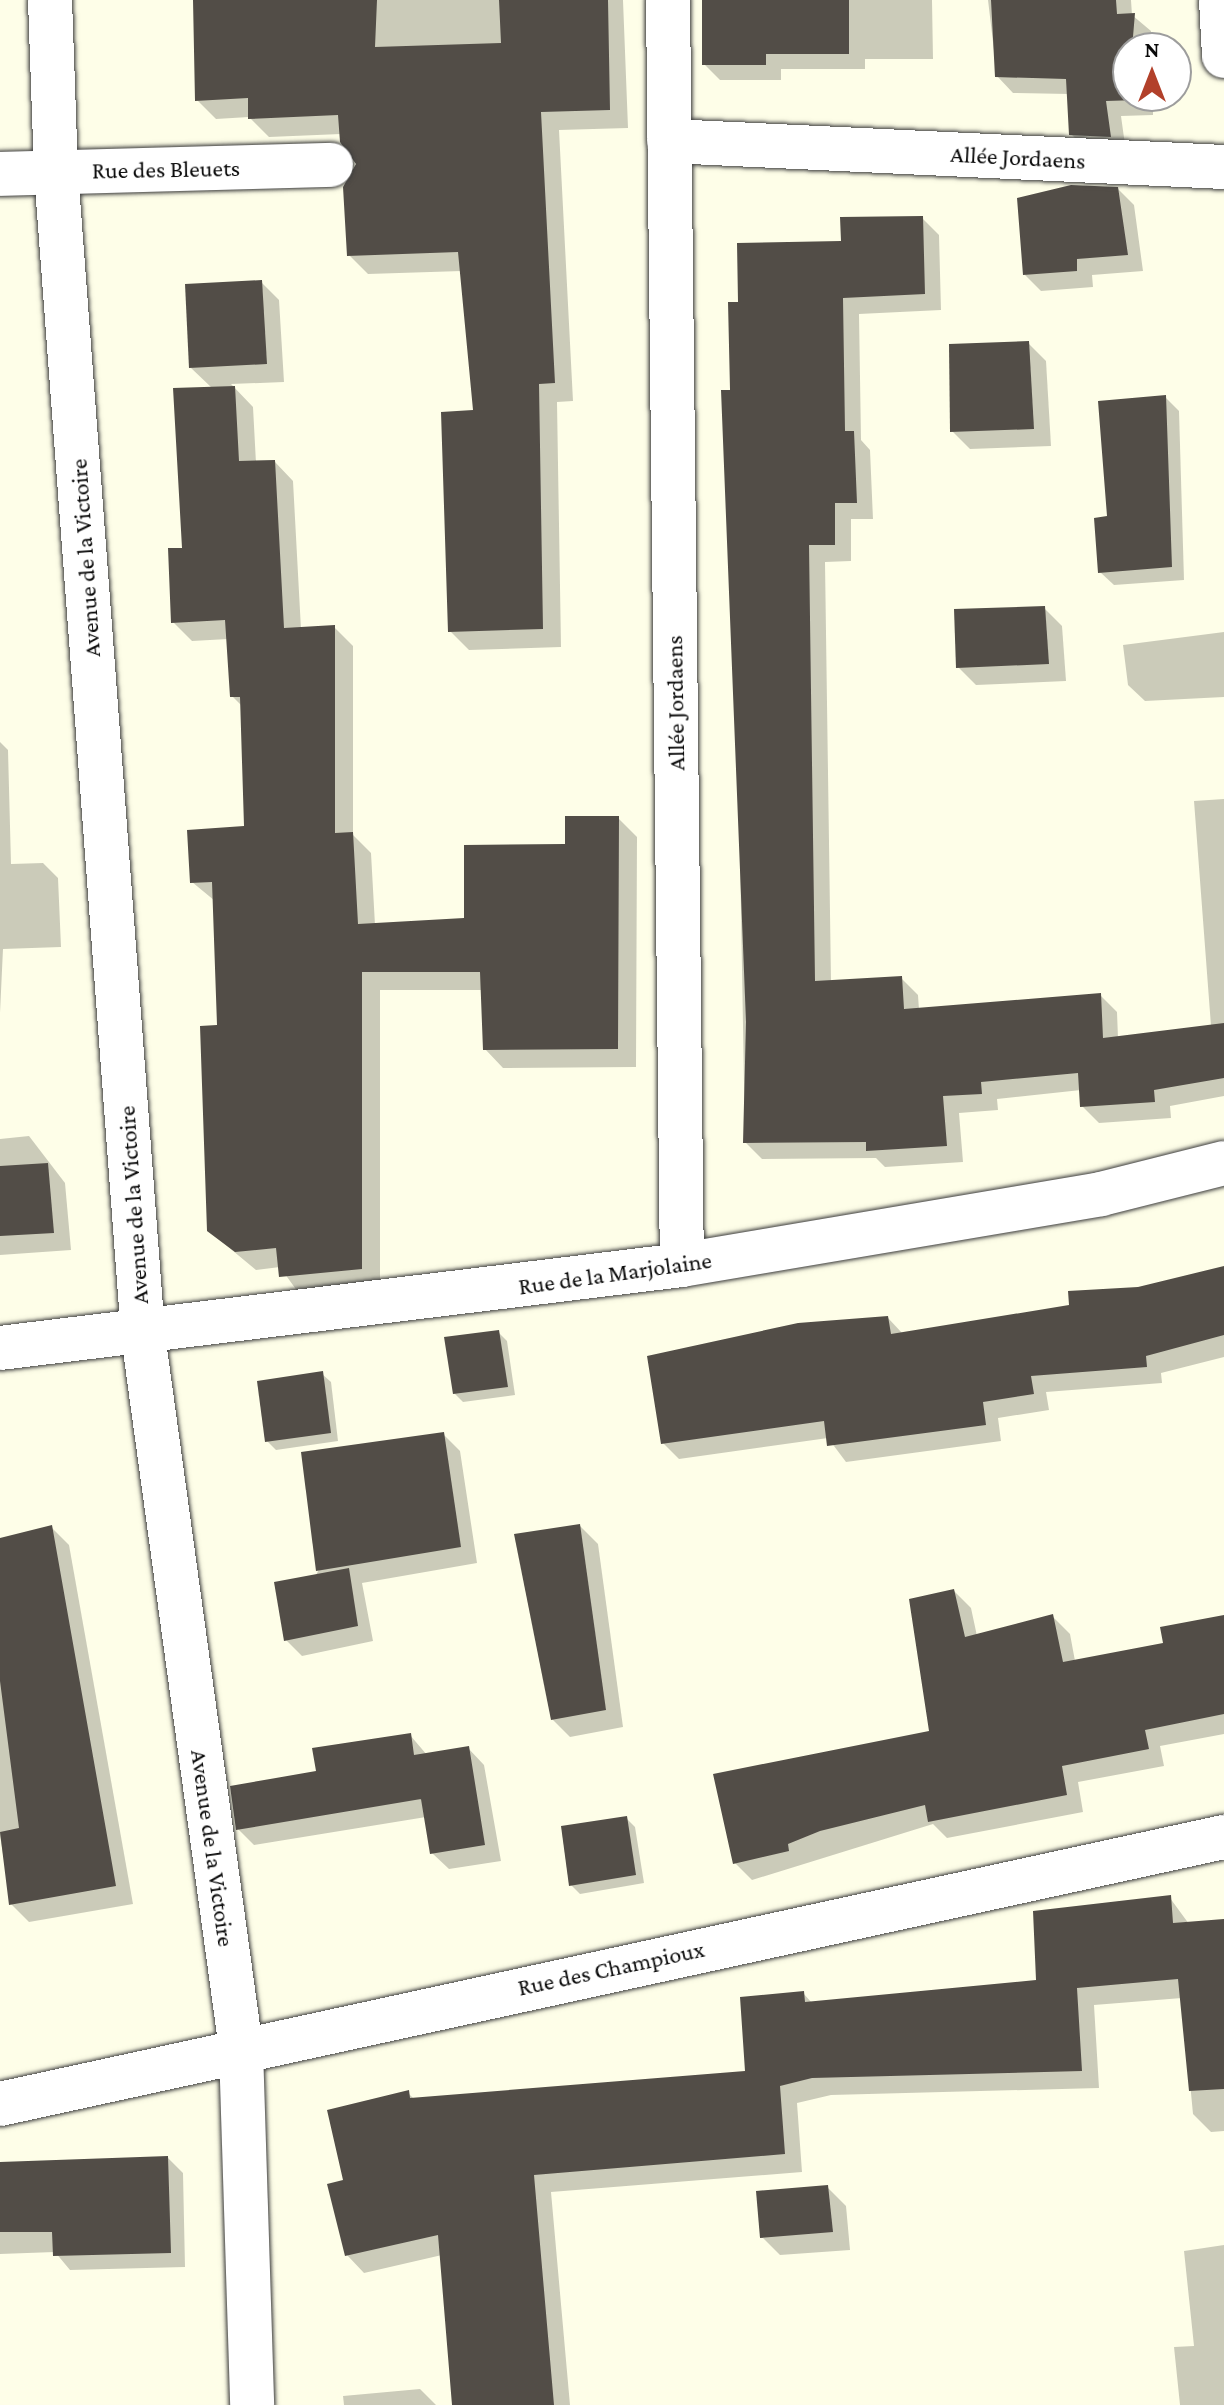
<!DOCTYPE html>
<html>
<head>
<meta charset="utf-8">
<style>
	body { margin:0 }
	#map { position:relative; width:1224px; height:2405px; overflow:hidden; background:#fefee8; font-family:"Crimson Pro",serif }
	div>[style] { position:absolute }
	.shadow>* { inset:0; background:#0003 }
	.building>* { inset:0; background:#524d47 }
	.roads { filter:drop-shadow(0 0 2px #3d3d3d) drop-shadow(0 0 2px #3d3d3d) }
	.minor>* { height:44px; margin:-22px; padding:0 22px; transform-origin:22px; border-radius:22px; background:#fff }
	span { translate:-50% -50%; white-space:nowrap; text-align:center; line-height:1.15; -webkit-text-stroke:8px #fff; paint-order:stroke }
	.street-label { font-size:24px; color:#0a0a0a }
	.north { position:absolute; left:1112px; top:32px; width:80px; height:80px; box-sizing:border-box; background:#fff; border:2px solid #9d9d9d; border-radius:50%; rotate:0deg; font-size:22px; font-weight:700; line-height:32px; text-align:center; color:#0a0a0a }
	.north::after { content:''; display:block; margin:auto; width:28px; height:36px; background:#b2402a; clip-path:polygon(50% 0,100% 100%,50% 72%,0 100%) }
</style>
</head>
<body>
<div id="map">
	<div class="shadow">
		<div style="clip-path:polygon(196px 0,623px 0,628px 128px,559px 130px,573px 401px,557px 402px,561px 647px,469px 650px,450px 631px,475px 412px,462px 271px,368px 274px,349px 255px,358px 163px,341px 134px,269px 137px,249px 117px,216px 119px,197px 100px)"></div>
		<div style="clip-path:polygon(704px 0,932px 0,933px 59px,865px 59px,865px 69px,781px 69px,781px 80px,720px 80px,704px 64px)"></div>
		<div style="clip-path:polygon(988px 0,1131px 0,1132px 15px,1151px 31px,1151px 48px,1128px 48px,1128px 96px,1153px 96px,1153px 115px,1121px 116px,1126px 152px,1087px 150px,1071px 134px,1069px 94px,1013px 93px,997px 76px)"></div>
		<div style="clip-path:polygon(1118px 189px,1134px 205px,1143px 271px,1092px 275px,1093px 287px,1041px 291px,1025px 275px)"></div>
		<div style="clip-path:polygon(922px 218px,939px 235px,941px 310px,859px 314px,861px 440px,870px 450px,873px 519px,851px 519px,851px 561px,825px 562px,831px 982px,901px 978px,918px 995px,919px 1010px,1100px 995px,1117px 1012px,1118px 1038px,1211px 1026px,1194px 801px,1224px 799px,1224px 1096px,1170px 1106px,1171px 1118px,1099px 1123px,1082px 1106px,1081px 1090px,997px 1099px,998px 1110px,959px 1113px,963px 1162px,885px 1167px,876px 1158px,762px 1159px,745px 1142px,732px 392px,740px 304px,843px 243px)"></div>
		<div style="clip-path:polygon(261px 282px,279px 300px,284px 382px,231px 384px,253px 407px,256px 463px,275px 462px,293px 481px,301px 629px,334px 627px,353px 646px,353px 835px,371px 853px,375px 925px,466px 920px,567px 846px,618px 818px,637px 837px,636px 1067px,503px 1068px,485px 1049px,483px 990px,380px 990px,380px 1287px,300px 1295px,280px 1267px,256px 1270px,209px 1231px,219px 1027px,215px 901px,192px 882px,246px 828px,243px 707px,232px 696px,228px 639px,192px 641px,173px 622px,212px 388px,191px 368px)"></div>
		<div style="clip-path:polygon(1028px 343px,1046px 361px,1051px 446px,970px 449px,952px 431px)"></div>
		<div style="clip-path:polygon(1165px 397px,1179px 411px,1184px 580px,1114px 585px,1100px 572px,1109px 518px)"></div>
		<div style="clip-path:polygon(1044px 608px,1062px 626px,1066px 681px,976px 685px,958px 667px)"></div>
		<div style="clip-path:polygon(1224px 632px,1224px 697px,1145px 701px,1128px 685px,1123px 645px)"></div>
		<div style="clip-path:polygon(0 742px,8px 750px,11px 864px,43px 863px,58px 878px,61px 947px,3px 949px,0 1013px)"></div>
		<div style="clip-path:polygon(29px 1136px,65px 1183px,71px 1250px,0 1255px,0 1139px)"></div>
		<div style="clip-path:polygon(1224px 1267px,1224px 1357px,1161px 1373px,1162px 1383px,1046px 1392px,1049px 1410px,998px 1418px,1001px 1441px,846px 1462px,828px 1438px,679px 1459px,663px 1443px,888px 1318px,903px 1334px,1072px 1307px)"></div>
		<div style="clip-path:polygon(498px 1332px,507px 1341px,515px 1395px,463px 1402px,454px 1393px)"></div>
		<div style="clip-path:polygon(322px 1374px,331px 1382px,338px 1441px,276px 1450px,267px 1441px)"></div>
		<div style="clip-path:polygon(443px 1434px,460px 1451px,477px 1563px,362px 1583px,373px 1641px,302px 1656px,286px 1640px,318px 1571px)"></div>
		<div style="clip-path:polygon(580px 1526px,598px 1544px,623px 1727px,570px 1737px,552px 1719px)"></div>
		<div style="clip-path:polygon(51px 1527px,69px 1545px,133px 1904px,29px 1922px,11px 1904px,0 1835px,0 1540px)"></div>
		<div style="clip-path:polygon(954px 1591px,971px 1608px,977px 1636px,1053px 1617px,1070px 1634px,1075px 1661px,1165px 1644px,1224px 1617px,1224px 1734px,1160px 1746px,1164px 1766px,1078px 1782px,1083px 1812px,947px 1838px,933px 1824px,752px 1880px,735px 1863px,932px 1732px)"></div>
		<div style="clip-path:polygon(410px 1735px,427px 1755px,468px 1748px,484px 1765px,501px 1861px,449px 1869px,432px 1853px,426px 1817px,254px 1845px,238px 1829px)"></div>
		<div style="clip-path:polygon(626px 1818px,635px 1827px,644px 1883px,580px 1894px,571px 1885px)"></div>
		<div style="clip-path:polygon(1170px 1898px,1189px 1924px,1224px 1924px,1224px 2131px,1211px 2132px,1193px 2114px,1182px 1998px,1094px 2005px,1099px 2088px,831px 2095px,797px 2103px,802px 2172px,551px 2192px,570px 2405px,454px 2405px,442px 2255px,364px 2273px,347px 2255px,345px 2182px,408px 2093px,415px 2100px,748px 2073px,803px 1993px,812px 2003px,1038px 1982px)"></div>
		<div style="clip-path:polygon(168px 2158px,183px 2173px,185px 2267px,70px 2270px,55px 2252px,0 2254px,0 2178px)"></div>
		<div style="clip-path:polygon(828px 2188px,846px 2206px,850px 2250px,780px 2255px,762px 2237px)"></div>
		<div style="clip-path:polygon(1224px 2245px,1224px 2405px,1180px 2405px,1174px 2347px,1194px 2346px,1184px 2251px)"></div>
		<div style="clip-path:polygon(420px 2389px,436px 2405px,344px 2405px,343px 2396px)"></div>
	</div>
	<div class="building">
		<div style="clip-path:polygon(193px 0,377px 0,375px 47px,501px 43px,499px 0,608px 0,610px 110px,541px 112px,555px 383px,539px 384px,543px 629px,448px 632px,441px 412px,473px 410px,458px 252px,347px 256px,343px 187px,356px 164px,340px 142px,338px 115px,248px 119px,248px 98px,195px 101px)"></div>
		<div style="clip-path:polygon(702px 0,849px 0,849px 54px,766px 54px,766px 65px,702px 65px)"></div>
		<div style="clip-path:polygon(991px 0,1116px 0,1117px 14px,1135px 13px,1128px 96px,1138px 100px,1106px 101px,1111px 137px,1069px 135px,1066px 79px,995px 77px)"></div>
		<div style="clip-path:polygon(1071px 185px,1118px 187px,1128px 255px,1077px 259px,1077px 271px,1023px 275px,1017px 198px)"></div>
		<div style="clip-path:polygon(923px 216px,925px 294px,843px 298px,845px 431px,854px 431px,857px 503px,835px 503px,835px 545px,809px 545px,815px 981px,902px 976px,904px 1009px,1101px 993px,1103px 1038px,1224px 1023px,1224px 1078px,1154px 1090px,1155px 1102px,1080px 1107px,1078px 1073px,981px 1082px,982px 1094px,943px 1096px,947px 1146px,866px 1151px,866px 1142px,743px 1143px,746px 1022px,721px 390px,730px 390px,728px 302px,738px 302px,737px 243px,841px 241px,840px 217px)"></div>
		<div style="clip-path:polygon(262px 280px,267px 364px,189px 368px,185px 284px)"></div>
		<div style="clip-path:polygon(1029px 341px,1034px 429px,950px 432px,949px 344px)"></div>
		<div style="clip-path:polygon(235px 386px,239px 461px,275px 460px,284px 628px,335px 625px,335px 833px,353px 832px,358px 924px,464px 918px,464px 845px,565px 844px,565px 816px,619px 816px,618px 1049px,483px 1050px,480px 972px,362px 972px,362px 1269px,279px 1277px,276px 1248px,235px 1252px,207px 1231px,200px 1026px,217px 1025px,212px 882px,190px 883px,187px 830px,244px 826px,240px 697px,230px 697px,225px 620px,171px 623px,168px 548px,182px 548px,173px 388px)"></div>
		<div style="clip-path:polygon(1166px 395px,1172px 567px,1098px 573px,1094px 518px,1107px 516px,1098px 401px)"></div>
		<div style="clip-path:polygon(1045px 606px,1049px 664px,956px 668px,954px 609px)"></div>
		<div style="clip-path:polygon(48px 1163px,54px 1233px,0 1236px,0 1166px)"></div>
		<div style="clip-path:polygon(1224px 1266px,1224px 1335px,1146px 1356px,1147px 1367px,1031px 1376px,1034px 1394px,983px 1402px,986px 1425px,827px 1446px,824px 1421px,661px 1444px,647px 1356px,798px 1323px,888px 1316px,891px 1334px,1069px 1305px,1068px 1291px,1138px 1287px)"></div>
		<div style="clip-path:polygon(499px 1330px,508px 1387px,453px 1394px,444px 1337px)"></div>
		<div style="clip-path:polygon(323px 1371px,331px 1433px,265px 1442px,257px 1381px)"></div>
		<div style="clip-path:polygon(444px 1432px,461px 1547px,316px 1571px,301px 1452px)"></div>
		<div style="clip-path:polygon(580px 1524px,606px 1710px,551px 1720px,514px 1534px)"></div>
		<div style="clip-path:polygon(52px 1525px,116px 1886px,9px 1905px,0 1832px,19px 1828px,0 1681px,0 1538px)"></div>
		<div style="clip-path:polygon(349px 1568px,358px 1626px,284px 1641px,274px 1582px)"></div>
		<div style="clip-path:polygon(954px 1589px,965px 1637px,1053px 1614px,1063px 1662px,1163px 1643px,1160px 1627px,1224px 1615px,1224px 1714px,1145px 1730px,1149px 1749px,1062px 1766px,1067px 1795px,928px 1822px,925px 1805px,820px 1831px,788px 1844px,789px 1851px,733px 1864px,713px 1774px,929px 1731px,909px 1599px)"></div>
		<div style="clip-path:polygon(411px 1733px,414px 1755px,469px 1746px,485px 1845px,430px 1854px,420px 1793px,421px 1799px,236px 1830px,230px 1786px,316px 1771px,312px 1748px)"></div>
		<div style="clip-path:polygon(627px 1816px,636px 1875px,569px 1886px,561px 1826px)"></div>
		<div style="clip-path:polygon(1171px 1895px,1173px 1923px,1224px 1919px,1224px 2089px,1189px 2091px,1178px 1979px,1077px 1988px,1082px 2071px,812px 2078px,780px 2086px,785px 2154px,534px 2175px,554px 2405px,452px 2405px,438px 2235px,345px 2256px,327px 2184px,343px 2180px,327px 2110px,409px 2090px,410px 2098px,745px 2071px,740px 1997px,804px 1991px,805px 2002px,1036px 1980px,1033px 1911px)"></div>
		<div style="clip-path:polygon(168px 2156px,171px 2253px,53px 2256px,52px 2232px,0 2232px,0 2162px)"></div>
		<div style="clip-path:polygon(828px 2185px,833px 2232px,760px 2238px,756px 2191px)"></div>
	</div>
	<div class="roads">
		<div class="minor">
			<div style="left:50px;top:0;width:172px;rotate:88deg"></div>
			<div style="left:56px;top:172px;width:1166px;rotate:85.72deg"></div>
			<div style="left:143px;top:1335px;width:721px;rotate:82.18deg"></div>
			<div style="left:241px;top:2049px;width:356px;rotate:88.2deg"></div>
			<div style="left:668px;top:0;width:1265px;rotate:89.37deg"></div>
			<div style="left:1221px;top:0;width:56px;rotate:86.9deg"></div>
			<div style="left:669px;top:141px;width:556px;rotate:2.68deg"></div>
			<div style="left:0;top:174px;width:331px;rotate:-1.6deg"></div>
			<div style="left:0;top:1348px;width:687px;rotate:-6.94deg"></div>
			<div style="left:682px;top:1265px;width:425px;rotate:-9.6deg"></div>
			<div style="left:1101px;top:1194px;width:127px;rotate:-14.1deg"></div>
			<div style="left:0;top:2104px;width:1253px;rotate:-12.31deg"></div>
		</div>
	</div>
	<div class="street-label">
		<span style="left:1018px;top:157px;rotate:3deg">Allée Jordaens</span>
		<span style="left:166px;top:169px;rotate:-1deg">Rue des Bleuets</span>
		<span style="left:85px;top:558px;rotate:-94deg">Avenue de la Victoire</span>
		<span style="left:675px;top:703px;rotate:-91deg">Allée Jordaens</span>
		<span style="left:133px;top:1205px;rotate:-94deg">Avenue de la Victoire</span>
		<span style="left:615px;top:1273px;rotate:-8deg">Rue de la Marjolaine</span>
		<span style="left:213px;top:1848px;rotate:82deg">Avenue de la Victoire</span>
		<span style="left:611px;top:1968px;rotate:-12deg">Rue des Champioux</span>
	</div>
	<div class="north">N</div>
</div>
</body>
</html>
